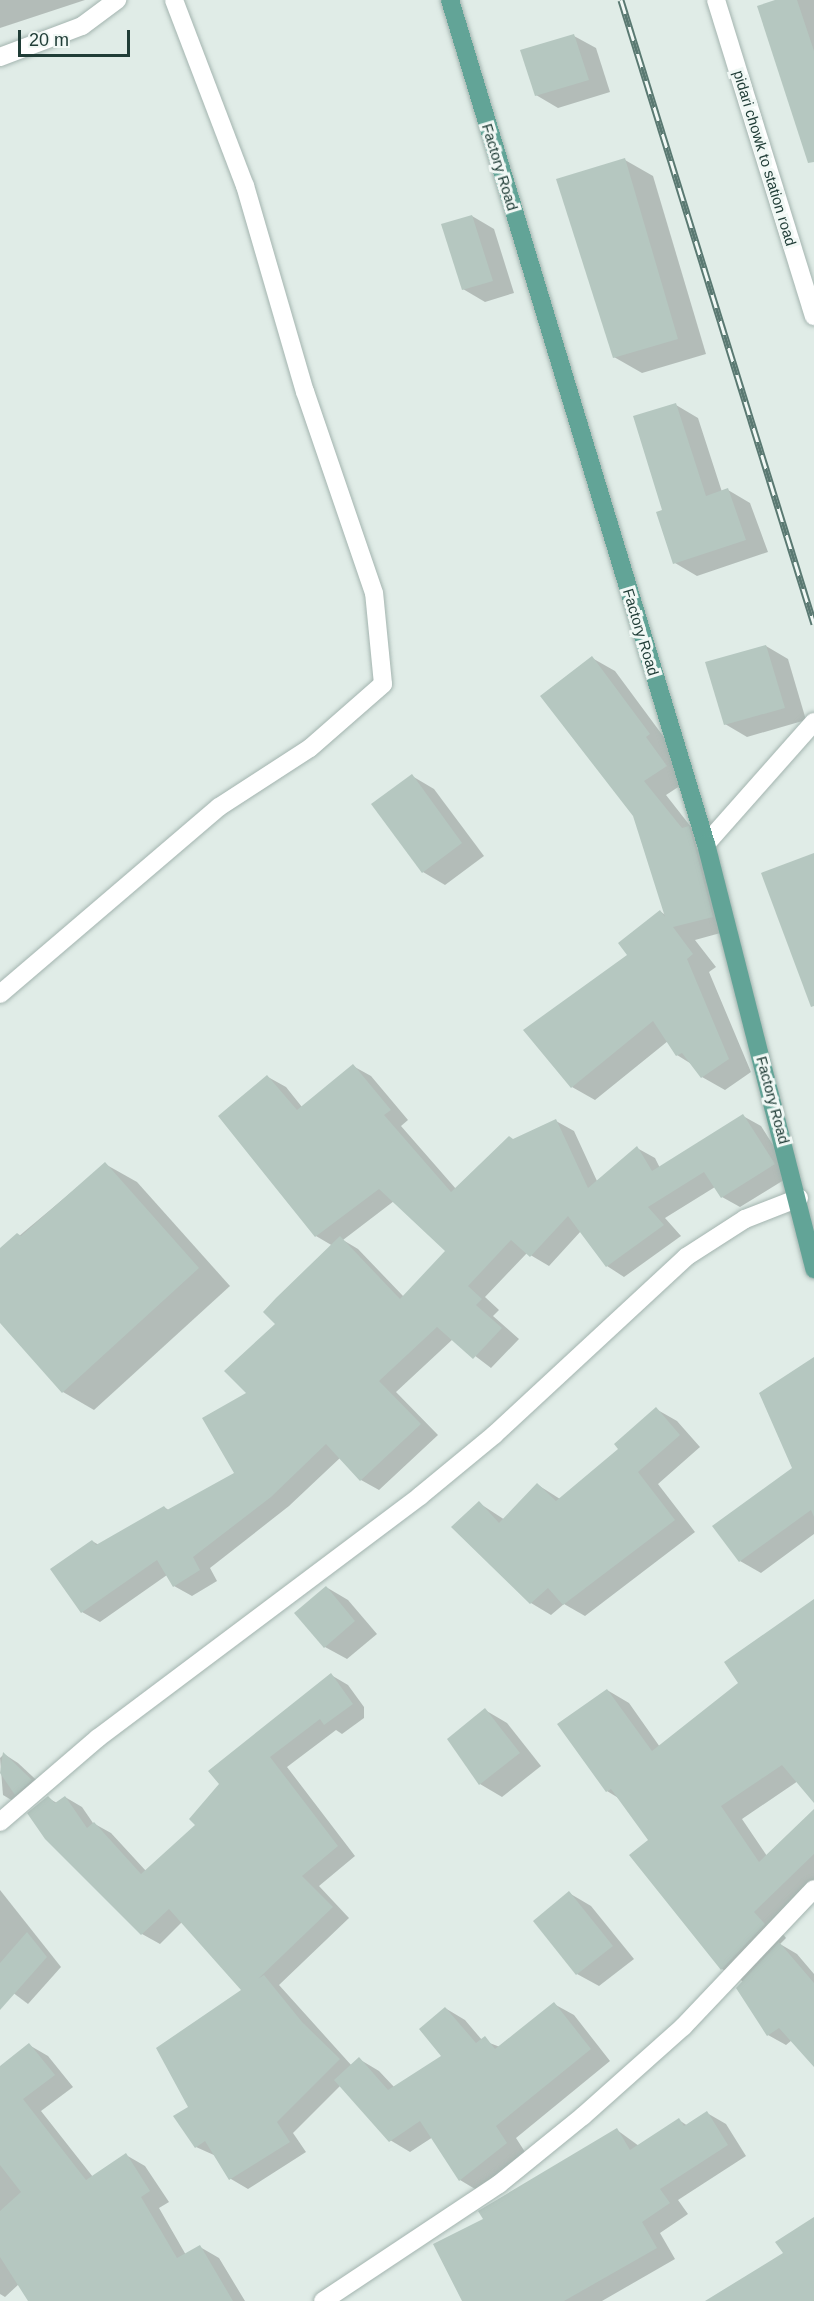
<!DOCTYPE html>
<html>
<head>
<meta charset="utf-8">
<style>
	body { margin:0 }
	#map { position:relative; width:814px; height:2301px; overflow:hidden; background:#e0ece7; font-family:Helvetica,sans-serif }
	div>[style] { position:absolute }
	.shadow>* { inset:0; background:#0003 }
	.building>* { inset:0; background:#b5c7c0 }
	.roads { filter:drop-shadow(0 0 2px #a3b4af) drop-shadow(0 0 2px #a3b4af) }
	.minor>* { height:18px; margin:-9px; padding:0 9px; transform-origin:9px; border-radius:9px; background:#fff }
	.major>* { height:18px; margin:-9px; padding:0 9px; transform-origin:9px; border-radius:9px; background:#62a497 }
	.rail>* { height:7px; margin-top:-3.5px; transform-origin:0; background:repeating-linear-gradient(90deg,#f1f8f5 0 14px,#5a7972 0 28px); box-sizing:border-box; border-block:2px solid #5a7972 }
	span { translate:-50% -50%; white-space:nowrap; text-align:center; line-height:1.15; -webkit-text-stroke:6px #f1f8f5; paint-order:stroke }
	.street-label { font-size:15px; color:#203d37 }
	.scale { position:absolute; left:18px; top:30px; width:112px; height:27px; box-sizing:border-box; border:3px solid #203d37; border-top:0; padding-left:8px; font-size:18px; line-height:21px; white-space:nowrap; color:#203d37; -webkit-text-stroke:4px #f1f8f5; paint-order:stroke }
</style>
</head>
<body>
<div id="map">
	<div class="shadow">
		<div style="clip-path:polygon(0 0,85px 0,0 28px)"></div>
		<div style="clip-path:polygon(780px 0,814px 0,814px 157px)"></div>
		<div style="clip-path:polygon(574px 36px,596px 48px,610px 92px,558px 108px,536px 95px)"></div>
		<div style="clip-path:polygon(625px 160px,653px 176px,706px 354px,642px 373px,614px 357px)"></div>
		<div style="clip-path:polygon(472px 216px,494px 229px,514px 293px,485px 302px,463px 289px)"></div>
		<div style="clip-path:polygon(676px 405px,698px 418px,722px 492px,728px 490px,750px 503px,768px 552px,697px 576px,675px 563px,658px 513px,664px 511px)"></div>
		<div style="clip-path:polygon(766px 646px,788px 659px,806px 720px,747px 737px,725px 724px)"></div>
		<div style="clip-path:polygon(592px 658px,615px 671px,672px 748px,668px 751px,689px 780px,666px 795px,695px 832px,735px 929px,695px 940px,716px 967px,709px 972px,751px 1072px,725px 1090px,702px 1077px,693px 1065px,677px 1055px,668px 1041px,595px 1100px,572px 1087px,629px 955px,661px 912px,667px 916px)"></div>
		<div style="clip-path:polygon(412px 776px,434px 789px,484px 856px,445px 885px,423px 872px)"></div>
		<div style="clip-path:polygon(evenodd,353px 1066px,371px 1076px,408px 1120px,401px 1126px,456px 1189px,514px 1140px,556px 1121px,574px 1131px,597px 1181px,637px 1148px,655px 1158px,660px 1168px,743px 1116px,761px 1126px,792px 1175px,740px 1207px,722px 1197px,715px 1187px,665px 1218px,681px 1236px,624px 1277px,607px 1266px,581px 1231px,549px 1266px,527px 1253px,485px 1297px,499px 1310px,493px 1316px,519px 1339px,491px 1368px,453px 1339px,396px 1392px,438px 1435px,379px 1490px,361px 1480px,341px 1457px,289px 1506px,210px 1568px,217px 1581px,192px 1596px,174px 1586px,167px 1575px,100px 1622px,82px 1612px,52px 1570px,92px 1541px,99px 1545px,164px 1507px,170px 1511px,236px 1473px,248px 1394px,277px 1324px,333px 1246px,316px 1236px,268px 1077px,286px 1087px,302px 1107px,353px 1066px,394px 1201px,447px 1251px,404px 1297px,358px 1249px,343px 1240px,394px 1201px)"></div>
		<div style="clip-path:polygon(105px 1164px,137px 1182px,230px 1286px,94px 1410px,63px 1392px,0 1320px,0 1252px)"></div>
		<div style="clip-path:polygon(814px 1360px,814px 1534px,761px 1573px,740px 1561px,794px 1469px)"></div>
		<div style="clip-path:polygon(656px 1409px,677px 1421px,700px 1447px,658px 1484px,695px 1532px,585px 1616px,564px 1604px,551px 1615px,531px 1603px,479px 1503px,505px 1520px,538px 1485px,560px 1499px,620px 1450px)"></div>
		<div style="clip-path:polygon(326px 1587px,348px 1600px,377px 1634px,347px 1659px,325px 1647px)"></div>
		<div style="clip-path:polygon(814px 1600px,814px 1800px,798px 1781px,742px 1819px,767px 1856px,814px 1841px,814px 1888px,776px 1925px,786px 1938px,780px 1944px,797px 1954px,814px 1974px,814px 2064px,792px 2040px,786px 2045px,768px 2035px,744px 1982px,722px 1969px,631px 1855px,650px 1840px,620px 1799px,607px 1791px,607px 1690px,629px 1703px,660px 1747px,740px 1683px)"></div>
		<div style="clip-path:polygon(331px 1675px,348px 1685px,364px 1707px,364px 1718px,342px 1734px,336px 1730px,287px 1767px,355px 1856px,319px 1886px,349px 1918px,279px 1985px,352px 2066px,359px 2059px,379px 2071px,395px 2088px,444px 2057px,445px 2008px,465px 2020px,482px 2040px,500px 2047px,554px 2004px,574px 2015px,610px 2061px,516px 2138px,527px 2155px,480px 2192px,460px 2180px,433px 2137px,410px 2152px,390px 2140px,341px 2085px,293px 2133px,306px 2152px,248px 2189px,231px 2179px,216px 2156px,196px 2147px,190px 2107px,244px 1990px,182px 1922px,160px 1944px,142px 1934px,48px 1798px,57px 1803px,65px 1797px,82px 1807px,93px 1823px,111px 1833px,146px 1871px,197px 1825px)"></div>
		<div style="clip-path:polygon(485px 1710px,507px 1723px,541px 1766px,502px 1797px,480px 1784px)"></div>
		<div style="clip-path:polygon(4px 1754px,18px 1763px,46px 1789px,18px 1804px,3px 1795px,0 1758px)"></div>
		<div style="clip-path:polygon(0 1890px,61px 1967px,28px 2004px,0 1983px)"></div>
		<div style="clip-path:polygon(569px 1893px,591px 1906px,634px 1959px,599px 1986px,577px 1974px)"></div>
		<div style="clip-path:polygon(29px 2045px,48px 2056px,73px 2087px,41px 2111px,93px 2177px,126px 2155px,145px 2166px,169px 2202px,159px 2208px,186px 2255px,200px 2247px,219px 2258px,245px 2301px,30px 2301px,19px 2284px,5px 2297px,0 2294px,0 2068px)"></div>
		<div style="clip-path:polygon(707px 2113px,726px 2124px,746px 2156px,678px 2200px,688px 2214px,660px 2233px,675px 2259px,602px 2301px,463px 2301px,485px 2219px,617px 2130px,639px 2146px,679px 2120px,688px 2126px)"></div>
	</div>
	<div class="building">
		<div style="clip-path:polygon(775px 0,797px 0,814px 51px,814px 162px,808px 163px,757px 6px)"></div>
		<div style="clip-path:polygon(574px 34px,589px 80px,535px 96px,520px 50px)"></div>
		<div style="clip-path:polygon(625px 158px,678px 339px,613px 358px,556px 179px)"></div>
		<div style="clip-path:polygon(472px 215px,493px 281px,462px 290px,441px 224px)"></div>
		<div style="clip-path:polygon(676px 403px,706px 496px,728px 488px,746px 540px,673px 564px,656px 512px,662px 510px,633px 416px)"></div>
		<div style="clip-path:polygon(766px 645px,785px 708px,724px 725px,705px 662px)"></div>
		<div style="clip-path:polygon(592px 656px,650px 734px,646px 737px,667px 766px,644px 781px,682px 828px,689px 826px,695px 847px,713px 917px,673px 927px,693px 954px,687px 959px,729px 1059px,701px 1078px,682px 1053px,676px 1056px,653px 1021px,571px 1088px,523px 1030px,627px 955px,618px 943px,660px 910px,665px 917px,633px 816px,540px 696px)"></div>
		<div style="clip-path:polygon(412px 774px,462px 843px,422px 873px,371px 804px)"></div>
		<div style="clip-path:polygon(814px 853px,814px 1006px,811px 1007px,761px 873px)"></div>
		<div style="clip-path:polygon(353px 1064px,391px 1110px,384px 1115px,451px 1192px,509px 1136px,513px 1139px,556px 1119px,588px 1188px,637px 1146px,652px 1171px,743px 1114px,775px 1164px,721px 1198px,704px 1172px,648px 1207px,664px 1225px,606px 1267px,568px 1216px,530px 1257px,511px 1240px,468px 1286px,482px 1299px,476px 1305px,502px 1328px,473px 1359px,437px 1327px,379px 1381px,421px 1424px,360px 1481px,326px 1444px,271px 1497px,193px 1557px,200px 1570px,173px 1587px,157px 1560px,81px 1613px,50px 1569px,92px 1540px,96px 1545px,164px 1506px,167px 1510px,234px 1473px,202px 1418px,246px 1393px,224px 1371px,275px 1324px,263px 1312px,276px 1298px,340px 1236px,400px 1299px,445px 1251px,379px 1189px,315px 1237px,218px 1116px,267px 1075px,297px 1110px)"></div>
		<div style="clip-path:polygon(105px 1162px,199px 1268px,62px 1393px,0 1323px,0 1248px,17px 1233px,21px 1236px)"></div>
		<div style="clip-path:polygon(814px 1357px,814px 1517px,811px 1510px,739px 1562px,712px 1526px,792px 1468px,759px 1393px)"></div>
		<div style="clip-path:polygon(656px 1407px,680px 1435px,638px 1472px,675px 1520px,563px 1605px,548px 1588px,530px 1604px,451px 1527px,479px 1501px,499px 1523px,537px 1483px,556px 1501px,618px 1449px,614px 1444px)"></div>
		<div style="clip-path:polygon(326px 1586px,355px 1621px,324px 1648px,294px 1613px)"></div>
		<div style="clip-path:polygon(814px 1599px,814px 1803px,782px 1765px,721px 1806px,759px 1862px,814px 1809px,814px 1854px,754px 1912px,765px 1924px,721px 1970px,629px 1855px,648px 1840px,611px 1789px,606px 1792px,557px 1724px,607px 1689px,652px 1751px,738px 1683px,724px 1662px)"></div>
		<div style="clip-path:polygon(331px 1673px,353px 1704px,324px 1725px,320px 1719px,270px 1757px,338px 1846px,302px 1876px,333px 1907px,258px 1979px,264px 1975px,302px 2022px,340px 2059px,277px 2122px,290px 2142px,229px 2180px,205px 2141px,195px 2148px,173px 2116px,188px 2107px,156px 2048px,241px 1990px,169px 1909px,141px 1935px,45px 1839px,27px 1813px,48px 1796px,55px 1803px,65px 1796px,87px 1828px,94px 1822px,141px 1874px,195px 1825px,189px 1819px,219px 1784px,208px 1771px)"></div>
		<div style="clip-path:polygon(485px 1708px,520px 1753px,479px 1785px,447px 1739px)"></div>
		<div style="clip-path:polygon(3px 1752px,32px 1780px,15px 1795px,0 1773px)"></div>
		<div style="clip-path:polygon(569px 1891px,613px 1946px,576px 1975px,533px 1921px)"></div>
		<div style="clip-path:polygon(27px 1932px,47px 1957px,0 2010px,0 1963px)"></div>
		<div style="clip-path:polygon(779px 1942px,814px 1983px,814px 2067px,779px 2028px,767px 2036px,736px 1988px)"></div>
		<div style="clip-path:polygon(554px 2002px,591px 2049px,496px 2126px,507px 2143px,459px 2181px,420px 2121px,389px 2142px,334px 2080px,359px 2057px,388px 2090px,441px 2056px,419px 2029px,445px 2007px,476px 2043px,485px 2036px,495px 2049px)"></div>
		<div style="clip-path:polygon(29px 2043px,55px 2075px,23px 2099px,86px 2180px,126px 2153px,150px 2191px,141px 2197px,177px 2258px,200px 2245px,233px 2301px,28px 2301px,0 2257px,0 2211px,21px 2192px,0 2165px,0 2066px)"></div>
		<div style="clip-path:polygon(707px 2111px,728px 2145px,660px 2189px,670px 2203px,642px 2222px,657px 2248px,564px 2301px,462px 2301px,433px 2244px,483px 2219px,478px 2211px,617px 2128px,630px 2150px,679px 2118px,684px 2126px)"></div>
		<div style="clip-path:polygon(814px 2217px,814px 2301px,705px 2301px,783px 2253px,775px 2242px)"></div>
	</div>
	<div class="roads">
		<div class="minor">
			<div style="left:716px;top:0;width:331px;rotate:72.8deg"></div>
			<div style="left:0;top:57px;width:88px;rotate:-20.7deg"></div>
			<div style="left:82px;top:26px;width:44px;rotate:-36.6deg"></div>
			<div style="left:706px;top:844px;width:163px;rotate:-48.5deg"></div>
			<div style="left:0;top:994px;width:288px;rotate:-40.5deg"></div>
			<div style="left:219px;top:807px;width:108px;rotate:-33deg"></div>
			<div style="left:310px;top:748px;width:97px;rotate:-41.2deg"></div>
			<div style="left:383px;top:684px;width:91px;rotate:-95.6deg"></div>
			<div style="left:374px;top:593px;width:213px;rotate:-108.9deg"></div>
			<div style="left:305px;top:392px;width:215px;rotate:-106.2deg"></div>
			<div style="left:245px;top:186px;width:199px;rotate:-110.9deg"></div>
			<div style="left:0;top:1822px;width:129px;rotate:-40.6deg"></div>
			<div style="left:98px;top:1738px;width:403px;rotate:-36.9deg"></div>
			<div style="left:420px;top:1496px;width:96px;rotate:-39.5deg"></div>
			<div style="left:494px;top:1435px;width:262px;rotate:-42.8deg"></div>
			<div style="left:686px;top:1257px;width:70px;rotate:-32.8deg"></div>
			<div style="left:745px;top:1219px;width:58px;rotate:-21.3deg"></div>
			<div style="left:323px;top:2301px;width:211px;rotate:-33.6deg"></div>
			<div style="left:499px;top:2184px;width:108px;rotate:-39deg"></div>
			<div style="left:583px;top:2116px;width:134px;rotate:-41.7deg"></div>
			<div style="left:683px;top:2027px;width:190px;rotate:-46.5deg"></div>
		</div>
		<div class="major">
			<div style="left:450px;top:0;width:882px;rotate:73.13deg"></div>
			<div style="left:706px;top:844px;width:439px;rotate:75.7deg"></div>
		</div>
	</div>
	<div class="rail">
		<div style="left:621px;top:0;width:653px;rotate:72.81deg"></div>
	</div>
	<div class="street-label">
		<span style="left:765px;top:158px;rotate:73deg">pidari chowk to station road</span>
		<span style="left:500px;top:167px;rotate:73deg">Factory Road</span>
		<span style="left:641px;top:632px;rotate:73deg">Factory Road</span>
		<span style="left:773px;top:1100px;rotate:75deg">Factory Road</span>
	</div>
	<div class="scale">20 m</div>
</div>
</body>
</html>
